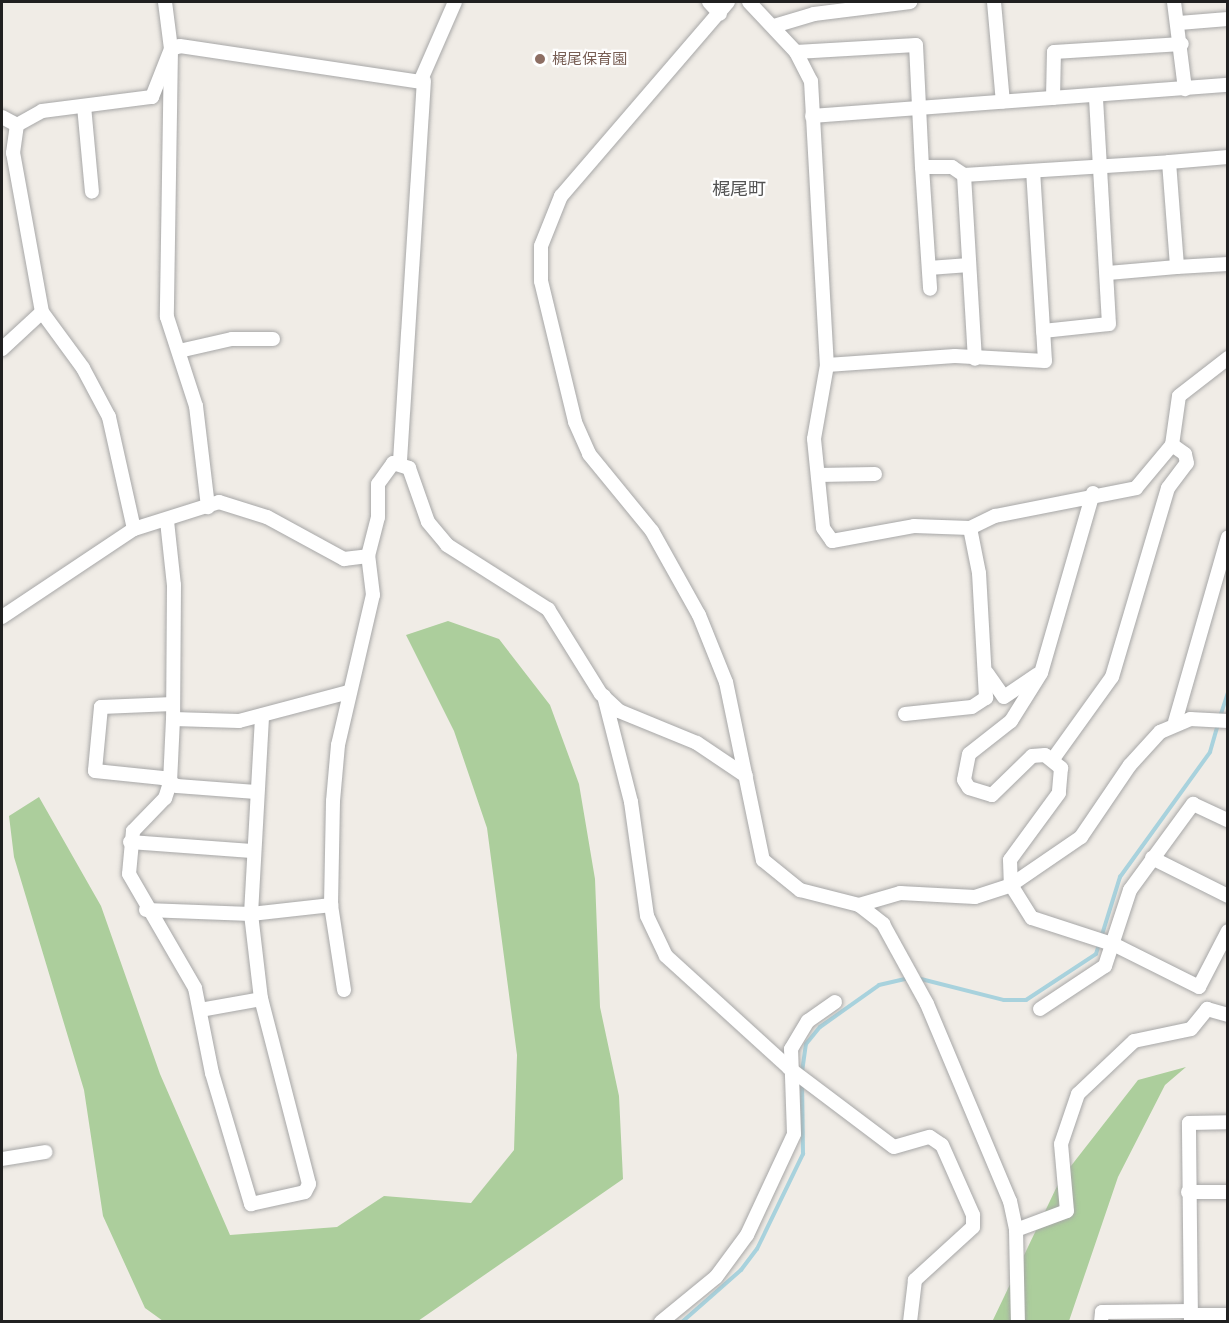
<!DOCTYPE html>
<html>
<head>
<meta charset="utf-8">
<style>
	body { margin:0 }
	#map { position:relative; width:1229px; height:1323px; overflow:hidden; background:#f0ece6; font-family:Ubuntu,"Noto Sans JP",sans-serif }
	div>[style] { position:absolute }
	.forest>* { inset:0; background:#acce9c }
	.stream>* { height:4px; margin:-2px; padding:0 2px; transform-origin:2px; border-radius:2px; background:#a8d2dd }
	.roads { filter:drop-shadow(0 0 2px #a7a7a7) drop-shadow(0 0 2px #a7a7a7) }
	.minor>* { height:14px; margin:-7px; padding:0 7px; transform-origin:7px; border-radius:7px; background:#fff }
	.dots>* { width:16px; height:16px; translate:-50% -50%; box-sizing:border-box; border:3px solid #fff; border-radius:50% }
	span { translate:-50% -50%; white-space:nowrap; text-align:center; line-height:1.15; -webkit-text-stroke:4.5px #fff; paint-order:stroke }
	.education-label { font-size:15px; color:#785e54 }
	.left { translate:0 -50%; text-align:left }
	.quarter-label { font-size:18px; color:#535353 }
	.frame { position:absolute; inset:0; border:3px solid #202020; pointer-events:none }
</style>
</head>
<body>
<div id="map">
	<div class="forest">
		<div style="clip-path:polygon(448px 621px,499px 639px,550px 705px,579px 784px,595px 879px,600px 1007px,619px 1096px,623px 1179px,418px 1321px,163px 1321px,145px 1308px,103px 1216px,84px 1090px,14px 857px,9px 816px,39px 797px,101px 906px,160px 1074px,230px 1235px,337px 1227px,384px 1196px,471px 1203px,514px 1150px,517px 1055px,487px 828px,454px 731px,406px 635px)"></div>
		<div style="clip-path:polygon(1186px 1067px,1165px 1085px,1118px 1177px,1069px 1321px,992px 1322px,1060px 1180px,1138px 1080px)"></div>
	</div>
	<div class="stream">
		<div style="left:1220px;top:717px;width:26px;rotate:-72deg"></div>
		<div style="left:917px;top:978px;width:90px;rotate:14.2deg"></div>
		<div style="left:1004px;top:1000px;width:22px"></div>
		<div style="left:1026px;top:1000px;width:84px;rotate:-33.3deg"></div>
		<div style="left:1096px;top:954px;width:81px;rotate:-72.7deg"></div>
		<div style="left:1120px;top:877px;width:154px;rotate:-54.2deg"></div>
		<div style="left:1210px;top:752px;width:29px;rotate:-74deg"></div>
		<div style="left:802px;top:1072px;width:28px;rotate:-82deg"></div>
		<div style="left:806px;top:1044px;width:22px;rotate:-51deg"></div>
		<div style="left:820px;top:1027px;width:72px;rotate:-35.4deg"></div>
		<div style="left:879px;top:985px;width:31px;rotate:-13deg"></div>
		<div style="left:682px;top:1322px;width:79px;rotate:-41.4deg"></div>
		<div style="left:741px;top:1270px;width:26px;rotate:-53deg"></div>
		<div style="left:757px;top:1249px;width:106px;rotate:-64.2deg"></div>
		<div style="left:803px;top:1154px;width:71px;rotate:-90.8deg"></div>
	</div>
	<div class="roads">
		<div class="minor">
			<div style="left:165px;top:2px;width:47px;rotate:82.7deg"></div>
			<div style="left:171px;top:49px;width:268px;rotate:90.9deg"></div>
			<div style="left:167px;top:317px;width:94px;rotate:72deg"></div>
			<div style="left:196px;top:406px;width:102px;rotate:83.2deg"></div>
			<div style="left:709px;top:2px;width:16px;rotate:47deg"></div>
			<div style="left:728px;top:2px;width:256px;rotate:130.7deg"></div>
			<div style="left:561px;top:196px;width:54px;rotate:111.8deg"></div>
			<div style="left:541px;top:246px;width:35px;rotate:90deg"></div>
			<div style="left:541px;top:281px;width:145px;rotate:76.4deg"></div>
			<div style="left:575px;top:422px;width:35px;rotate:66deg"></div>
			<div style="left:589px;top:454px;width:99px;rotate:50.7deg"></div>
			<div style="left:652px;top:531px;width:96px;rotate:60.8deg"></div>
			<div style="left:699px;top:615px;width:72px;rotate:68.1deg"></div>
			<div style="left:726px;top:682px;width:182px;rotate:78.3deg"></div>
			<div style="left:763px;top:860px;width:48px;rotate:39deg"></div>
			<div style="left:800px;top:890px;width:61px;rotate:14.3deg"></div>
			<div style="left:859px;top:905px;width:31px;rotate:38deg"></div>
			<div style="left:883px;top:924px;width:91px;rotate:61.2deg"></div>
			<div style="left:927px;top:1004px;width:214px;rotate:67.2deg"></div>
			<div style="left:1010px;top:1201px;width:30px;rotate:78deg"></div>
			<div style="left:1016px;top:1230px;width:92px;rotate:88.8deg"></div>
			<div style="left:749px;top:2px;width:69px;rotate:46.8deg"></div>
			<div style="left:796px;top:52px;width:33px;rotate:63deg"></div>
			<div style="left:811px;top:81px;width:284px;rotate:86.8deg"></div>
			<div style="left:827px;top:365px;width:75px;rotate:100deg"></div>
			<div style="left:814px;top:439px;width:89px;rotate:84.2deg"></div>
			<div style="left:823px;top:528px;width:16px;rotate:55deg"></div>
			<div style="left:832px;top:541px;width:83px;rotate:-10.4deg"></div>
			<div style="left:914px;top:526px;width:56px;rotate:2deg"></div>
			<div style="left:970px;top:528px;width:28px;rotate:-26deg"></div>
			<div style="left:995px;top:516px;width:144px;rotate:-11.2deg"></div>
			<div style="left:1136px;top:488px;width:56px;rotate:-50.1deg"></div>
			<div style="left:1172px;top:445px;width:49px;rotate:-81.9deg"></div>
			<div style="left:1179px;top:396px;width:62px;rotate:-37.8deg"></div>
			<div style="left:994px;top:2px;width:100px;rotate:84.9deg"></div>
			<div style="left:1174px;top:2px;width:88px;rotate:82.8deg"></div>
			<div style="left:1179px;top:23px;width:49px;rotate:-4.7deg"></div>
			<div style="left:774px;top:26px;width:42px;rotate:-16.7deg"></div>
			<div style="left:814px;top:14px;width:97px;rotate:-7.1deg"></div>
			<div style="left:796px;top:52px;width:120px;rotate:-3.3deg"></div>
			<div style="left:916px;top:45px;width:122px;rotate:87.2deg"></div>
			<div style="left:922px;top:167px;width:30px"></div>
			<div style="left:952px;top:167px;width:14px;rotate:34deg"></div>
			<div style="left:964px;top:175px;width:205px;rotate:-3.6deg"></div>
			<div style="left:1053px;top:98px;width:46px;rotate:-88.8deg"></div>
			<div style="left:1054px;top:52px;width:128px;rotate:-3.6deg"></div>
			<div style="left:84px;top:106px;width:86px;rotate:84.7deg"></div>
			<div style="left:812px;top:116px;width:417px;rotate:-4.3deg"></div>
			<div style="left:2px;top:117px;width:17px;rotate:28deg"></div>
			<div style="left:1228px;top:157px;width:59px;rotate:175.2deg"></div>
			<div style="left:1169px;top:162px;width:105px;rotate:85.6deg"></div>
			<div style="left:1177px;top:267px;width:51px;rotate:-3.4deg"></div>
			<div style="left:922px;top:167px;width:122px;rotate:86.2deg"></div>
			<div style="left:964px;top:175px;width:184px;rotate:86.6deg"></div>
			<div style="left:929px;top:268px;width:40px;rotate:-4.3deg"></div>
			<div style="left:1108px;top:273px;width:69px;rotate:-5deg"></div>
			<div style="left:1043px;top:331px;width:66px;rotate:-6.1deg"></div>
			<div style="left:1109px;top:324px;width:228px;rotate:-93.3deg"></div>
			<div style="left:2px;top:349px;width:54px;rotate:-42.8deg"></div>
			<div style="left:179px;top:351px;width:54px;rotate:-12.8deg"></div>
			<div style="left:232px;top:339px;width:41px"></div>
			<div style="left:827px;top:365px;width:128px;rotate:-4deg"></div>
			<div style="left:955px;top:356px;width:90px;rotate:3.2deg"></div>
			<div style="left:1045px;top:361px;width:190px;rotate:-93.6deg"></div>
			<div style="left:400px;top:461px;width:381px;rotate:-86.4deg"></div>
			<div style="left:818px;top:475px;width:57px;rotate:-1deg"></div>
			<div style="left:1093px;top:493px;width:187px;rotate:106.1deg"></div>
			<div style="left:1041px;top:673px;width:57px;rotate:122deg"></div>
			<div style="left:1011px;top:721px;width:53px;rotate:141.8deg"></div>
			<div style="left:969px;top:754px;width:26px;rotate:101deg"></div>
			<div style="left:964px;top:780px;width:9px;rotate:58deg"></div>
			<div style="left:969px;top:788px;width:24px;rotate:17deg"></div>
			<div style="left:992px;top:795px;width:56px;rotate:-44.3deg"></div>
			<div style="left:1032px;top:756px;width:13px;rotate:-4deg"></div>
			<div style="left:1045px;top:755px;width:21px;rotate:39deg"></div>
			<div style="left:1061px;top:768px;width:25px;rotate:95deg"></div>
			<div style="left:1059px;top:793px;width:83px;rotate:126.2deg"></div>
			<div style="left:1010px;top:860px;width:25px;rotate:88deg"></div>
			<div style="left:1011px;top:885px;width:39px;rotate:58deg"></div>
			<div style="left:1032px;top:918px;width:87px;rotate:18deg"></div>
			<div style="left:1115px;top:945px;width:94px;rotate:26.6deg"></div>
			<div style="left:1199px;top:987px;width:63px;rotate:-62.6deg"></div>
			<div style="left:167px;top:521px;width:64px;rotate:83.8deg"></div>
			<div style="left:174px;top:585px;width:134px;rotate:90.4deg"></div>
			<div style="left:173px;top:719px;width:66px;rotate:1.7deg"></div>
			<div style="left:239px;top:721px;width:114px;rotate:-14.8deg"></div>
			<div style="left:134px;top:529px;width:115px;rotate:-102.6deg"></div>
			<div style="left:109px;top:417px;width:55px;rotate:-118deg"></div>
			<div style="left:83px;top:368px;width:69px;rotate:-126.2deg"></div>
			<div style="left:42px;top:312px;width:162px;rotate:-100.3deg"></div>
			<div style="left:13px;top:153px;width:28px;rotate:-82deg"></div>
			<div style="left:17px;top:125px;width:29px;rotate:-29deg"></div>
			<div style="left:42px;top:111px;width:111px;rotate:-7.3deg"></div>
			<div style="left:152px;top:97px;width:52px;rotate:-68.4deg"></div>
			<div style="left:171px;top:49px;width:9px;rotate:-18deg"></div>
			<div style="left:180px;top:46px;width:243px;rotate:8.5deg"></div>
			<div style="left:420px;top:82px;width:87px;rotate:-66.4deg"></div>
			<div style="left:2px;top:617px;width:159px;rotate:-33.7deg"></div>
			<div style="left:134px;top:529px;width:89px;rotate:-17.6deg"></div>
			<div style="left:219px;top:502px;width:50px;rotate:17.4deg"></div>
			<div style="left:267px;top:517px;width:88px;rotate:28.6deg"></div>
			<div style="left:344px;top:559px;width:24px;rotate:-7deg"></div>
			<div style="left:987px;top:673px;width:29px;rotate:55deg"></div>
			<div style="left:1004px;top:697px;width:40px;rotate:-34deg"></div>
			<div style="left:604px;top:696px;width:109px;rotate:75.7deg"></div>
			<div style="left:631px;top:802px;width:115px;rotate:82deg"></div>
			<div style="left:647px;top:916px;width:44px;rotate:64.6deg"></div>
			<div style="left:666px;top:956px;width:166px;rotate:42.3deg"></div>
			<div style="left:789px;top:1068px;width:131px;rotate:37deg"></div>
			<div style="left:894px;top:1147px;width:37px;rotate:-16deg"></div>
			<div style="left:930px;top:1137px;width:14px;rotate:34deg"></div>
			<div style="left:942px;top:1145px;width:77px;rotate:66.1deg"></div>
			<div style="left:973px;top:1215px;width:12px;rotate:90deg"></div>
			<div style="left:973px;top:1227px;width:79px;rotate:137.6deg"></div>
			<div style="left:915px;top:1280px;width:42px;rotate:96.8deg"></div>
			<div style="left:173px;top:704px;width:72px;rotate:177.6deg"></div>
			<div style="left:101px;top:707px;width:64px;rotate:95.4deg"></div>
			<div style="left:95px;top:771px;width:68px;rotate:5.9deg"></div>
			<div style="left:163px;top:778px;width:16px;rotate:30deg"></div>
			<div style="left:177px;top:786px;width:79px;rotate:4.3deg"></div>
			<div style="left:905px;top:714px;width:67px;rotate:-6deg"></div>
			<div style="left:972px;top:707px;width:17px;rotate:-33deg"></div>
			<div style="left:986px;top:698px;width:125px;rotate:-93.2deg"></div>
			<div style="left:979px;top:573px;width:46px;rotate:-101.3deg"></div>
			<div style="left:173px;top:719px;width:64px;rotate:92.7deg"></div>
			<div style="left:170px;top:783px;width:16px;rotate:108deg"></div>
			<div style="left:165px;top:798px;width:46px;rotate:134.1deg"></div>
			<div style="left:133px;top:831px;width:43px;rotate:95.3deg"></div>
			<div style="left:129px;top:874px;width:132px;rotate:59.9deg"></div>
			<div style="left:195px;top:988px;width:87px;rotate:78.7deg"></div>
			<div style="left:212px;top:1073px;width:137px;rotate:73.4deg"></div>
			<div style="left:251px;top:1204px;width:55px;rotate:-12.5deg"></div>
			<div style="left:305px;top:1192px;width:9px;rotate:-63deg"></div>
			<div style="left:309px;top:1184px;width:191px;rotate:-104.5deg"></div>
			<div style="left:261px;top:999px;width:86px;rotate:-96.7deg"></div>
			<div style="left:251px;top:914px;width:199px;rotate:-86.8deg"></div>
			<div style="left:1175px;top:722px;width:192px;rotate:-74deg"></div>
			<div style="left:1053px;top:759px;width:101px;rotate:-54.3deg"></div>
			<div style="left:1112px;top:677px;width:197px;rotate:-73.5deg"></div>
			<div style="left:1168px;top:488px;width:31px;rotate:-53deg"></div>
			<div style="left:1187px;top:463px;width:9px;rotate:-103deg"></div>
			<div style="left:1185px;top:454px;width:16px;rotate:-145deg"></div>
			<div style="left:130px;top:842px;width:122px;rotate:4.2deg"></div>
			<div style="left:1152px;top:858px;width:85px;rotate:26.6deg"></div>
			<div style="left:859px;top:905px;width:43px;rotate:-16.3deg"></div>
			<div style="left:900px;top:893px;width:75px;rotate:3.1deg"></div>
			<div style="left:975px;top:897px;width:38px;rotate:-18deg"></div>
			<div style="left:1011px;top:885px;width:85px;rotate:-34.4deg"></div>
			<div style="left:1081px;top:837px;width:87px;rotate:-55.8deg"></div>
			<div style="left:1130px;top:765px;width:45px;rotate:-47.7deg"></div>
			<div style="left:1160px;top:732px;width:33px;rotate:-23deg"></div>
			<div style="left:1190px;top:719px;width:38px;rotate:3deg"></div>
			<div style="left:146px;top:910px;width:105px;rotate:2.2deg"></div>
			<div style="left:251px;top:914px;width:81px;rotate:-6.4deg"></div>
			<div style="left:344px;top:990px;width:86px;rotate:-98.7deg"></div>
			<div style="left:331px;top:905px;width:104px;rotate:-88.9deg"></div>
			<div style="left:333px;top:801px;width:56px;rotate:-84.9deg"></div>
			<div style="left:338px;top:745px;width:154px;rotate:-76.9deg"></div>
			<div style="left:373px;top:595px;width:39px;rotate:-97deg"></div>
			<div style="left:368px;top:556px;width:40px;rotate:-75.6deg"></div>
			<div style="left:378px;top:517px;width:33px;rotate:-90deg"></div>
			<div style="left:378px;top:484px;width:26px;rotate:-54deg"></div>
			<div style="left:393px;top:463px;width:17px;rotate:17deg"></div>
			<div style="left:409px;top:468px;width:57px;rotate:70.6deg"></div>
			<div style="left:428px;top:522px;width:30px;rotate:50deg"></div>
			<div style="left:447px;top:545px;width:120px;rotate:32.4deg"></div>
			<div style="left:548px;top:609px;width:100px;rotate:58.1deg"></div>
			<div style="left:601px;top:694px;width:25px;rotate:43deg"></div>
			<div style="left:619px;top:711px;width:84px;rotate:22.3deg"></div>
			<div style="left:697px;top:743px;width:59px;rotate:34deg"></div>
			<div style="left:1040px;top:1009px;width:78px;rotate:-33.5deg"></div>
			<div style="left:1105px;top:966px;width:80px;rotate:-71.8deg"></div>
			<div style="left:1130px;top:890px;width:107px;rotate:-53.8deg"></div>
			<div style="left:1193px;top:804px;width:38px;rotate:25deg"></div>
			<div style="left:200px;top:1010px;width:62px;rotate:-10.2deg"></div>
			<div style="left:2px;top:1159px;width:44px;rotate:-9.2deg"></div>
			<div style="left:1188px;top:1192px;width:40px"></div>
			<div style="left:1016px;top:1230px;width:54px;rotate:-20.4deg"></div>
			<div style="left:1067px;top:1211px;width:67px;rotate:-95.1deg"></div>
			<div style="left:1061px;top:1144px;width:53px;rotate:-71.2deg"></div>
			<div style="left:1078px;top:1094px;width:77px;rotate:-43.4deg"></div>
			<div style="left:1134px;top:1041px;width:58px;rotate:-11.9deg"></div>
			<div style="left:1191px;top:1029px;width:26px;rotate:-51deg"></div>
			<div style="left:1207px;top:1009px;width:22px;rotate:16deg"></div>
			<div style="left:1191px;top:1315px;width:37px"></div>
			<div style="left:661px;top:1322px;width:71px;rotate:-39.3deg"></div>
			<div style="left:716px;top:1277px;width:52px;rotate:-53.6deg"></div>
			<div style="left:747px;top:1235px;width:111px;rotate:-65deg"></div>
			<div style="left:794px;top:1134px;width:85px;rotate:-92deg"></div>
			<div style="left:791px;top:1049px;width:33px;rotate:-59deg"></div>
			<div style="left:808px;top:1021px;width:33px;rotate:-35deg"></div>
			<div style="left:1101px;top:1322px;width:10px;rotate:-84deg"></div>
			<div style="left:1102px;top:1312px;width:89px;rotate:-0.6deg"></div>
			<div style="left:1191px;top:1322px;width:199px;rotate:-90.6deg"></div>
			<div style="left:1189px;top:1123px;width:39px;rotate:-1deg"></div>
		</div>
	</div>
	<div class="dots">
		<div style="left:540px;top:59px;background:#8d6e63"></div>
	</div>
	<div class="education-label">
		<span class="left" style="left:552px;top:59px">梶尾保育園</span>
	</div>
	<div class="quarter-label">
		<span style="left:739px;top:188px">梶尾町</span>
	</div>
	<div class="frame"></div>
</div>
</body>
</html>
